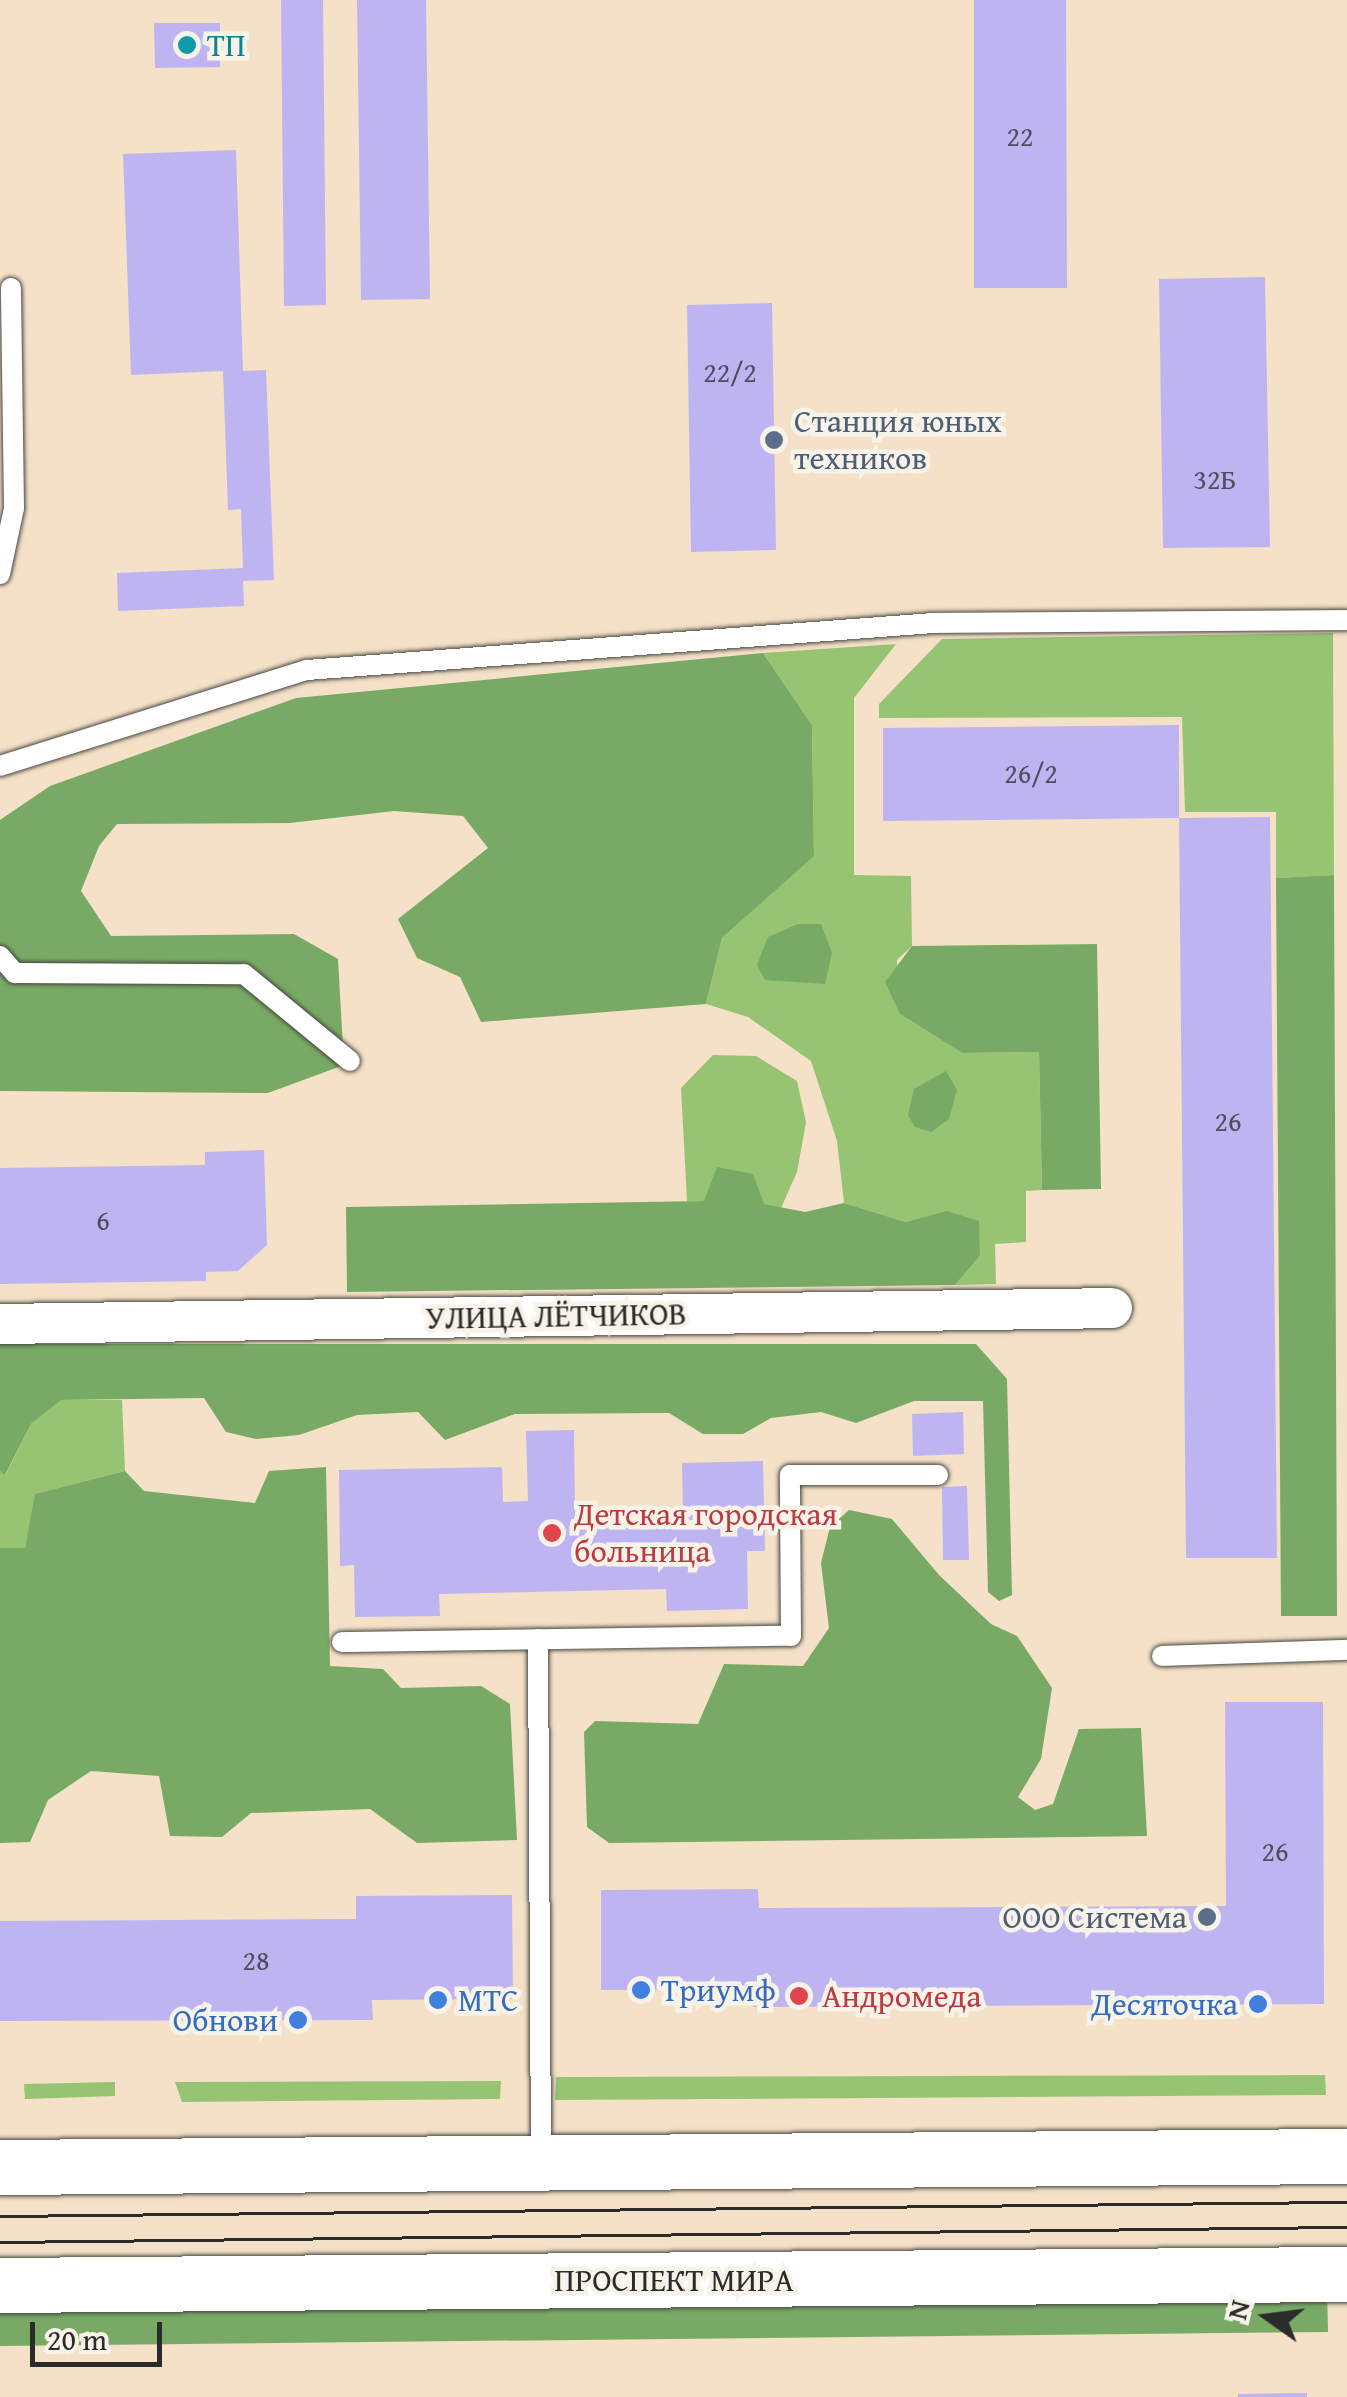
<!DOCTYPE html>
<html>
<head>
<meta charset="utf-8">
<style>
	body { margin:0 }
	#map { position:relative; width:1347px; height:2397px; overflow:hidden; background:#f4e1c7; font-family:"Gentium Book Plus",serif }
	div>[style] { position:absolute }
	.green>* { inset:0; background:#96c473 }
	.forest>* { inset:0; background:#78aa65 }
	.building>* { inset:0; background:#bfb4f2 }
	.roads { filter:drop-shadow(0 0 2px #494642) drop-shadow(0 0 2px #494642) }
	.lane>* { height:20px; margin:-10px; padding:0 10px; transform-origin:10px; border-radius:10px; background:#fff }
	.street>* { height:40px; margin:-20px; padding:0 20px; transform-origin:20px; border-radius:20px; background:#fff }
	.secondary>* { height:55px; margin:-27.5px; padding:0 27.5px; transform-origin:27.5px; border-radius:27.5px; background:#fff }
	.tram>* { height:2.5px; margin:-1.25px; padding:0 1.25px; transform-origin:1.25px; border-radius:1.25px; background:#2b2b2b }
	.dots>* { width:28px; height:28px; translate:-50% -50%; box-sizing:border-box; border:5px solid #f7f3e8; border-radius:50% }
	span { translate:-50% -50%; white-space:nowrap; text-align:center; line-height:1.15; -webkit-text-stroke:9px #f7f3e8; paint-order:stroke }
	.number-label { font-size:28px; color:#504d5d }
	.number-label span { -webkit-text-stroke-width:0 }
	.culture-label { font-size:32px; color:#0d838f }
	.left { translate:0 -50%; text-align:left }
	.service-label { font-size:32px; color:#4e5e75 }
	.right { translate:-100% -50%; text-align:right }
	.street-label { font-size:32px; color:#2b2b2b }
	.health-label { font-size:32px; color:#be3a42 }
	.shop-label { font-size:32px; color:#366cbe }
	.north { position:absolute; left:1217px; top:2267px; width:100px; height:100px; -webkit-text-stroke:8px #f7f3e8; paint-order:stroke; rotate:284deg; font-size:28px; font-weight:700; line-height:40px; text-align:center; color:#2b2b2b }
	.north::after { content:''; display:block; margin:auto; width:35px; height:45px; background:#2b2b2b; clip-path:polygon(50% 0,100% 100%,50% 72%,0 100%) }
	.scale { position:absolute; left:30px; top:2322px; width:132px; height:45px; box-sizing:border-box; border:5px solid #2b2b2b; border-top:0; padding-left:12px; font-size:30px; line-height:35px; white-space:nowrap; color:#2b2b2b; -webkit-text-stroke:8px #f7f3e8; paint-order:stroke }
</style>
</head>
<body>
<div id="map">
	<div class="green">
		<div style="clip-path:polygon(1333px 633px,1334px 875px,1276px 878px,1276px 812px,1185px 812px,1182px 717px,879px 718px,879px 704px,942px 639px)"></div>
		<div style="clip-path:polygon(896px 644px,854px 698px,854px 875px,911px 876px,912px 946px,897px 960px,900px 1014px,962px 1053px,1039px 1052px,1042px 1190px,1026px 1191px,1026px 1242px,995px 1244px,996px 1284px,955px 1285px,980px 1256px,947px 1212px,906px 1222px,844px 1203px,837px 1141px,811px 1061px,748px 1017px,706px 1004px,722px 938px,814px 855px,812px 725px,763px 653px)"></div>
		<div style="clip-path:polygon(713px 1055px,756px 1056px,797px 1081px,806px 1122px,797px 1172px,781px 1208px,763px 1204px,717px 1168px,705px 1201px,687px 1201px,681px 1088px)"></div>
		<div style="clip-path:polygon(60px 1400px,122px 1400px,125px 1471px,36px 1494px,25px 1548px,0 1548px,0 1471px,6px 1474px,31px 1424px)"></div>
		<div style="clip-path:polygon(1325px 2075px,1326px 2095px,555px 2100px,556px 2077px)"></div>
		<div style="clip-path:polygon(501px 2081px,500px 2099px,182px 2102px,175px 2082px)"></div>
		<div style="clip-path:polygon(115px 2082px,115px 2096px,25px 2099px,24px 2084px)"></div>
	</div>
	<div class="forest">
		<div style="clip-path:polygon(763px 653px,812px 725px,814px 856px,722px 938px,706px 1004px,481px 1022px,460px 977px,417px 958px,398px 919px,488px 848px,463px 816px,394px 811px,290px 823px,117px 824px,99px 846px,81px 891px,111px 936px,294px 934px,338px 959px,344px 1065px,268px 1093px,0 1091px,0 820px,50px 786px,296px 698px)"></div>
		<div style="clip-path:polygon(1334px 875px,1337px 1616px,1281px 1616px,1276px 878px)"></div>
		<div style="clip-path:polygon(798px 924px,821px 924px,832px 953px,825px 984px,765px 980px,757px 965px,768px 937px)"></div>
		<div style="clip-path:polygon(1097px 944px,1101px 1189px,1042px 1190px,1039px 1052px,962px 1053px,900px 1014px,885px 982px,912px 946px)"></div>
		<div style="clip-path:polygon(946px 1071px,957px 1090px,949px 1119px,931px 1132px,915px 1127px,908px 1115px,914px 1089px)"></div>
		<div style="clip-path:polygon(717px 1167px,753px 1174px,764px 1204px,805px 1212px,844px 1203px,906px 1222px,947px 1211px,979px 1221px,980px 1256px,955px 1285px,347px 1292px,346px 1207px,704px 1201px)"></div>
		<div style="clip-path:polygon(0 1344px,976px 1344px,1007px 1379px,1012px 1595px,999px 1601px,988px 1592px,983px 1401px,914px 1401px,856px 1423px,821px 1412px,771px 1418px,743px 1434px,703px 1434px,669px 1413px,515px 1414px,445px 1440px,418px 1412px,357px 1415px,299px 1435px,256px 1439px,226px 1432px,204px 1398px,61px 1400px,31px 1424px,5px 1475px,0 1471px)"></div>
		<div style="clip-path:polygon(326px 1467px,330px 1666px,383px 1669px,401px 1688px,481px 1686px,510px 1704px,517px 1840px,417px 1843px,370px 1809px,251px 1813px,222px 1837px,170px 1836px,159px 1776px,91px 1771px,48px 1800px,30px 1842px,0 1843px,0 1548px,25px 1548px,35px 1494px,125px 1471px,144px 1491px,255px 1503px,269px 1471px)"></div>
		<div style="clip-path:polygon(849px 1510px,892px 1519px,939px 1575px,991px 1624px,1017px 1636px,1052px 1688px,1041px 1759px,1018px 1797px,1035px 1810px,1053px 1804px,1079px 1729px,1141px 1728px,1147px 1836px,609px 1843px,587px 1827px,584px 1732px,595px 1721px,698px 1724px,724px 1664px,803px 1666px,829px 1628px,821px 1563px,830px 1527px)"></div>
		<div style="clip-path:polygon(1327px 2287px,1328px 2332px,0 2346px,0 2302px)"></div>
	</div>
	<div class="building">
		<div style="clip-path:polygon(281px 0,323px 0,326px 305px,284px 306px)"></div>
		<div style="clip-path:polygon(357px 0,426px 0,430px 299px,361px 300px)"></div>
		<div style="clip-path:polygon(974px 0,1066px 0,1067px 288px,974px 288px)"></div>
		<div style="clip-path:polygon(154px 23px,220px 23px,220px 67px,155px 68px)"></div>
		<div style="clip-path:polygon(236px 150px,243px 371px,266px 370px,274px 580px,243px 581px,244px 606px,118px 611px,117px 573px,243px 568px,241px 509px,228px 510px,223px 371px,131px 375px,123px 154px)"></div>
		<div style="clip-path:polygon(1265px 277px,1270px 547px,1163px 548px,1159px 279px)"></div>
		<div style="clip-path:polygon(772px 303px,776px 550px,691px 552px,687px 305px)"></div>
		<div style="clip-path:polygon(1179px 725px,1179px 818px,883px 821px,883px 728px)"></div>
		<div style="clip-path:polygon(1270px 817px,1277px 1558px,1186px 1558px,1179px 818px)"></div>
		<div style="clip-path:polygon(264px 1150px,267px 1245px,238px 1271px,206px 1272px,206px 1281px,0 1284px,0 1168px,205px 1165px,205px 1152px)"></div>
		<div style="clip-path:polygon(963px 1412px,964px 1454px,913px 1456px,912px 1414px)"></div>
		<div style="clip-path:polygon(574px 1430px,575px 1515px,683px 1513px,682px 1463px,763px 1461px,765px 1551px,747px 1551px,748px 1609px,667px 1611px,666px 1589px,439px 1594px,440px 1616px,355px 1617px,354px 1565px,340px 1566px,339px 1470px,502px 1467px,503px 1502px,528px 1501px,526px 1431px)"></div>
		<div style="clip-path:polygon(967px 1486px,969px 1560px,943px 1560px,942px 1487px)"></div>
		<div style="clip-path:polygon(1225px 1702px,1323px 1702px,1324px 2004px,753px 2007px,753px 1990px,601px 1990px,601px 1890px,758px 1889px,759px 1908px,1226px 1906px)"></div>
		<div style="clip-path:polygon(512px 1895px,513px 1999px,372px 2000px,373px 2020px,0 2021px,0 1921px,356px 1919px,356px 1896px)"></div>
		<div style="clip-path:polygon(1307px 2393px,1307px 2397px,1238px 2397px,1238px 2394px)"></div>
	</div>
	<div class="roads">
		<div class="lane">
			<div style="left:0;top:574px;width:67px;rotate:-78deg"></div>
			<div style="left:14px;top:508px;width:220px;rotate:-90.8deg"></div>
			<div style="left:0;top:766px;width:322px;rotate:-17.4deg"></div>
			<div style="left:307px;top:670px;width:629px;rotate:-4.29deg"></div>
			<div style="left:934px;top:623px;width:413px;rotate:-0.4deg"></div>
			<div style="left:0;top:956px;width:23px;rotate:49deg"></div>
			<div style="left:15px;top:973px;width:229px;rotate:0.3deg"></div>
			<div style="left:244px;top:974px;width:137px;rotate:39.4deg"></div>
			<div style="left:538px;top:1639px;width:521px;rotate:89.67deg"></div>
			<div style="left:342px;top:1642px;width:449px;rotate:-0.8deg"></div>
			<div style="left:791px;top:1636px;width:161px;rotate:-90.4deg"></div>
			<div style="left:790px;top:1475px;width:148px"></div>
			<div style="left:1162px;top:1656px;width:185px;rotate:-1.9deg"></div>
		</div>
		<div class="street">
			<div style="left:0;top:1324px;width:1112px;rotate:-0.82deg"></div>
		</div>
		<div class="secondary">
			<div style="left:0;top:2167px;width:1347px;rotate:-0.47deg"></div>
			<div style="left:0;top:2285px;width:1347px;rotate:-0.47deg"></div>
		</div>
	</div>
	<div class="tram">
		<div style="left:0;top:2216px;width:1347px;rotate:-0.6deg"></div>
		<div style="left:0;top:2242px;width:1347px;rotate:-0.64deg"></div>
	</div>
	<div class="dots">
		<div style="left:187px;top:45px;background:#0f9aa8"></div>
		<div style="left:774px;top:440px;background:#5c6f8a"></div>
		<div style="left:552px;top:1533px;background:#e0444e"></div>
		<div style="left:1207px;top:1917px;background:#5c6f8a"></div>
		<div style="left:641px;top:1990px;background:#3f7fe0"></div>
		<div style="left:799px;top:1996px;background:#e0444e"></div>
		<div style="left:438px;top:2000px;background:#3f7fe0"></div>
		<div style="left:1258px;top:2004px;background:#3f7fe0"></div>
		<div style="left:298px;top:2020px;background:#3f7fe0"></div>
	</div>
	<div class="number-label">
		<span style="left:1020px;top:136px">22</span>
		<span style="left:730px;top:372px">22/2</span>
		<span style="left:1215px;top:479px">32Б</span>
		<span style="left:1031px;top:773px">26/2</span>
		<span style="left:1228px;top:1121px">26</span>
		<span style="left:103px;top:1220px">6</span>
		<span style="left:1275px;top:1851px">26</span>
		<span style="left:256px;top:1960px">28</span>
	</div>
	<div class="culture-label">
		<span class="left" style="left:207px;top:45px">ТП</span>
	</div>
	<div class="service-label">
		<span class="left" style="left:794px;top:440px">Станция юных<br>техников</span>
		<span class="right" style="left:1187px;top:1917px">ООО Система</span>
	</div>
	<div class="street-label">
		<span style="left:556px;top:1316px;rotate:-1deg">УЛИЦА ЛЁТЧИКОВ</span>
		<span style="left:674px;top:2280px">ПРОСПЕКТ МИРА</span>
	</div>
	<div class="health-label">
		<span class="left" style="left:574px;top:1533px">Детская городская<br>больница</span>
		<span class="left" style="left:822px;top:1996px">Андромеда</span>
	</div>
	<div class="shop-label">
		<span class="left" style="left:661px;top:1990px">Триумф</span>
		<span class="left" style="left:458px;top:2000px">МТС</span>
		<span class="right" style="left:1238px;top:2004px">Десяточка</span>
		<span class="right" style="left:278px;top:2020px">Обнови</span>
	</div>
	<div class="north">N</div>
	<div class="scale">20 m</div>
</div>
</body>
</html>
